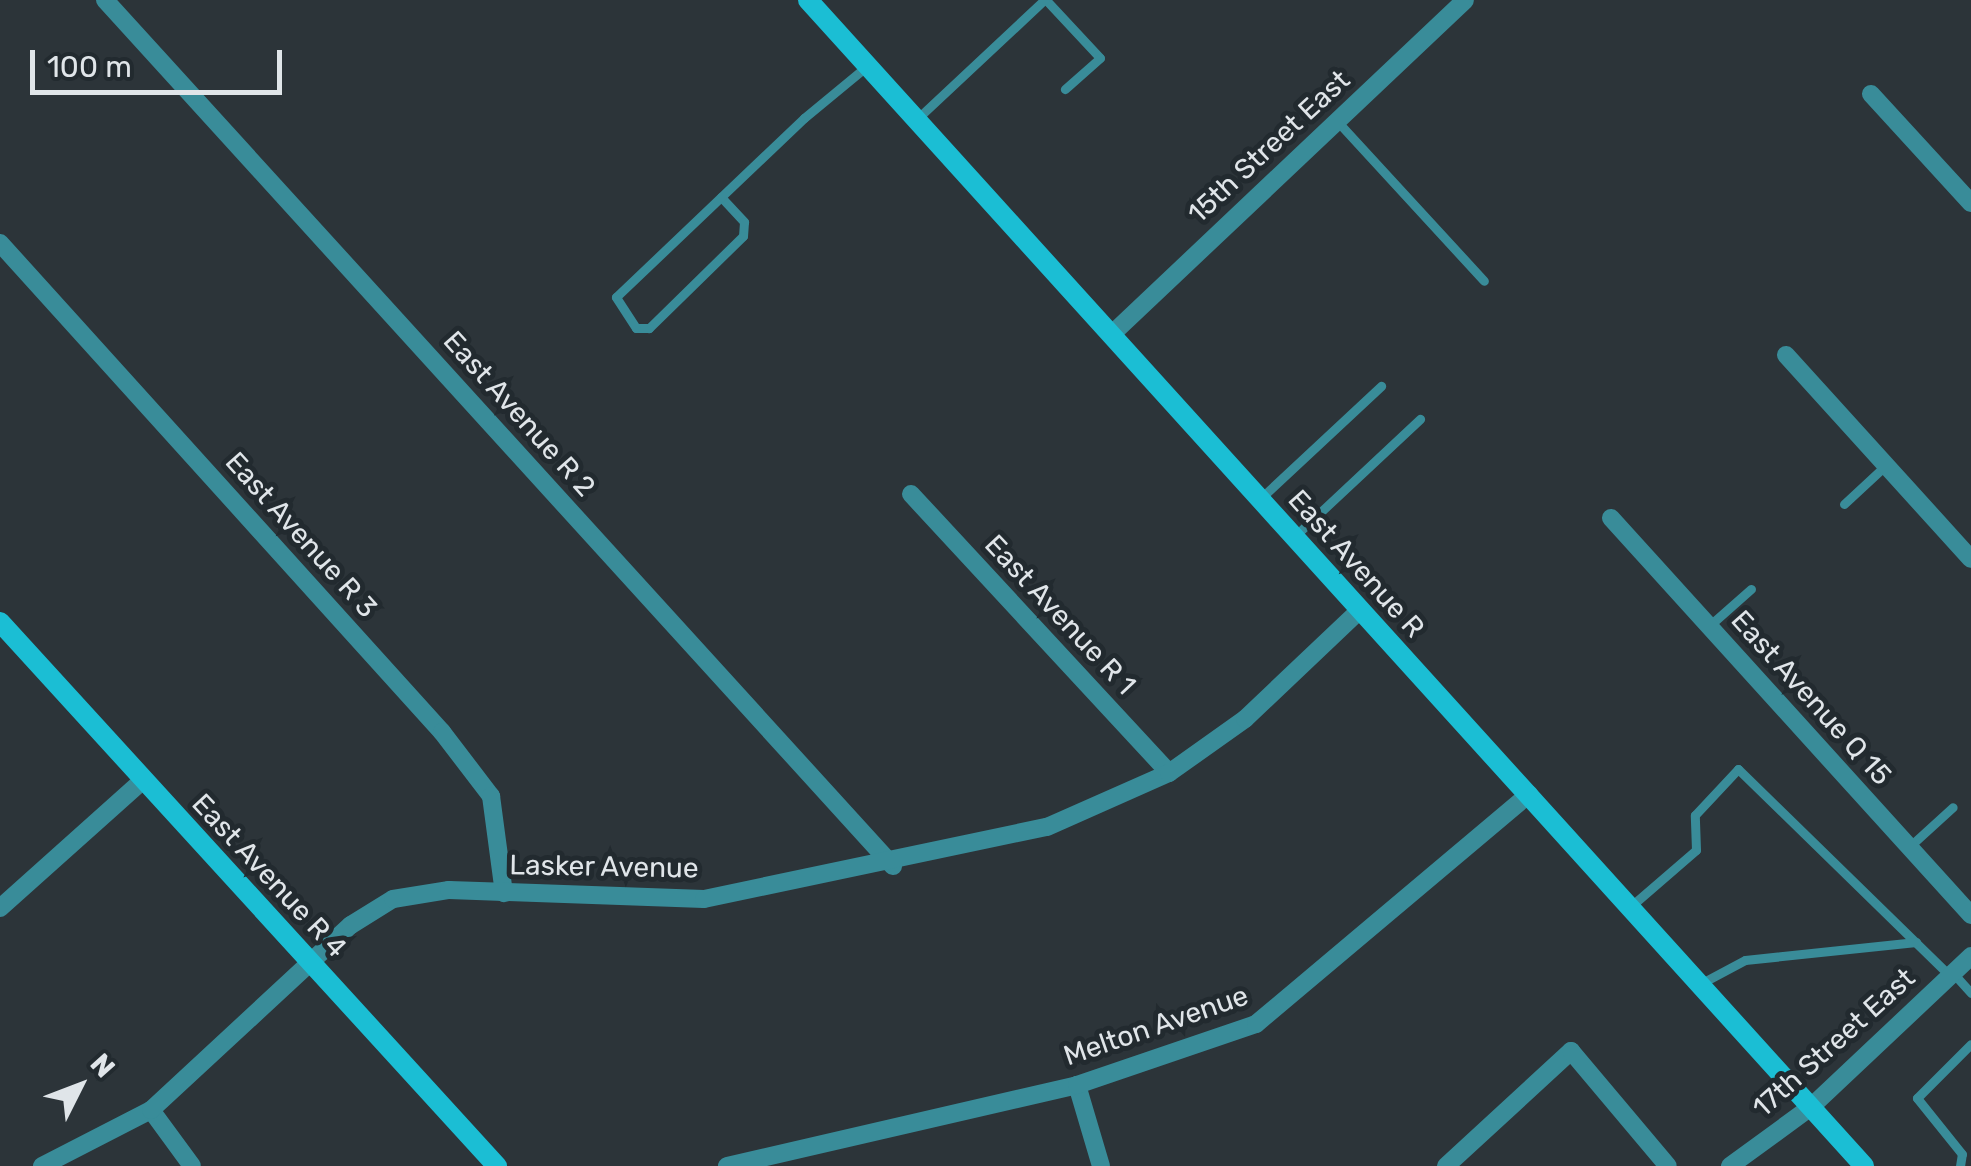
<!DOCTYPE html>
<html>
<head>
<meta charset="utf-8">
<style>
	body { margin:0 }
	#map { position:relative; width:1971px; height:1166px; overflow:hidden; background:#2c3439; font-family:Rubik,sans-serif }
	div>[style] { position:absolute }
	.lane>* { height:9px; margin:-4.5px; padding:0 4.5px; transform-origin:4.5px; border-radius:4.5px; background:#398c99 }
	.street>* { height:18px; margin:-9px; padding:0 9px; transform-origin:9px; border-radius:9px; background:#398c99 }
	.secondary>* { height:20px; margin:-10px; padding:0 10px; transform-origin:10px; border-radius:10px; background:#1bbed4 }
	span { translate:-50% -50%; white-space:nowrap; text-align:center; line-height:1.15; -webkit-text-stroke:10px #222a2f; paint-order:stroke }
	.street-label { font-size:28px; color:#e0e5e9 }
	.north { position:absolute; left:30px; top:1036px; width:100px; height:100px; -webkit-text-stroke:8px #222a2f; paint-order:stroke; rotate:48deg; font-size:28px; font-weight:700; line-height:40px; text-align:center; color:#e0e5e9 }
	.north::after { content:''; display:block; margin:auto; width:35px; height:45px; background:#e0e5e9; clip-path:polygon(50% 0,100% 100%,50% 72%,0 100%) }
	.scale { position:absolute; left:30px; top:50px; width:252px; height:45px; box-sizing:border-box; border:5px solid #e0e5e9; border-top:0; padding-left:12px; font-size:30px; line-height:35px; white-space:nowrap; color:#e0e5e9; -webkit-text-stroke:8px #222a2f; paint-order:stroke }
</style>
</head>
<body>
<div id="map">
	<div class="lane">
		<div style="left:1046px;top:0;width:79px;rotate:47deg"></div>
		<div style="left:1100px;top:58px;width:47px;rotate:138.5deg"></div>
		<div style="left:918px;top:118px;width:173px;rotate:-43.1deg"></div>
		<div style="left:1337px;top:121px;width:217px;rotate:47.4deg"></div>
		<div style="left:721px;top:197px;width:34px;rotate:47deg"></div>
		<div style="left:744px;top:222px;width:14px;rotate:94deg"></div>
		<div style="left:743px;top:236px;width:132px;rotate:135.6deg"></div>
		<div style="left:649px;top:328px;width:13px;rotate:180deg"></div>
		<div style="left:636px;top:328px;width:37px;rotate:-123deg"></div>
		<div style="left:616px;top:297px;width:260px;rotate:-43.6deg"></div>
		<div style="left:804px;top:118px;width:82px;rotate:-39.5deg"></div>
		<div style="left:1262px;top:497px;width:163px;rotate:-43deg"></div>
		<div style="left:1844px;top:504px;width:57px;rotate:-42.9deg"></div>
		<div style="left:1296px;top:535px;width:170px;rotate:-43.1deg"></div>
		<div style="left:1709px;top:626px;width:56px;rotate:-41.4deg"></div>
		<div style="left:1909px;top:847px;width:59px;rotate:-42.3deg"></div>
		<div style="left:1630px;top:907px;width:87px;rotate:-40.8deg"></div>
		<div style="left:1696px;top:850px;width:35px;rotate:-92deg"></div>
		<div style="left:1695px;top:815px;width:63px;rotate:-46.9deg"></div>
		<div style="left:1738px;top:769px;width:296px;rotate:44.3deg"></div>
		<div style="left:1953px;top:973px;width:27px;rotate:48deg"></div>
		<div style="left:1700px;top:984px;width:51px;rotate:-28.1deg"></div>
		<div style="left:1745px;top:960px;width:172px;rotate:-6deg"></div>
		<div style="left:1960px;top:1166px;width:12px;rotate:-81deg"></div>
		<div style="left:1962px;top:1154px;width:72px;rotate:-128.8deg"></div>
		<div style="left:1917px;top:1098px;width:76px;rotate:-45deg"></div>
	</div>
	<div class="street">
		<div style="left:105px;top:0;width:1171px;rotate:47.7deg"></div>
		<div style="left:1871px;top:94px;width:148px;rotate:47.5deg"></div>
		<div style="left:0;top:243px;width:659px;rotate:47.89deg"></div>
		<div style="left:442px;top:732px;width:81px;rotate:52.6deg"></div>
		<div style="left:491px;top:796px;width:98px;rotate:82.4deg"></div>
		<div style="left:1111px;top:335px;width:487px;rotate:-43.4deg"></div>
		<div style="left:1786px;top:355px;width:275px;rotate:47.8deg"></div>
		<div style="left:911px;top:494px;width:380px;rotate:47.2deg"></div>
		<div style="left:1611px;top:518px;width:536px;rotate:47.8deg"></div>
		<div style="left:0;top:908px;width:192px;rotate:-41.8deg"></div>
		<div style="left:1077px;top:1085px;width:84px;rotate:73.5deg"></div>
		<div style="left:151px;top:1110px;width:69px;rotate:53.8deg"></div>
		<div style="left:42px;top:1166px;width:123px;rotate:-27.2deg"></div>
		<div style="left:151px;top:1110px;width:272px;rotate:-42.8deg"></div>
		<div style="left:351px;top:925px;width:49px;rotate:-31.8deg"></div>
		<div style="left:393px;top:899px;width:57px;rotate:-9.1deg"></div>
		<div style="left:449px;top:890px;width:255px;rotate:2deg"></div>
		<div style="left:704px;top:899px;width:350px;rotate:-11.9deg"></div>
		<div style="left:1047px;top:827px;width:133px;rotate:-23.9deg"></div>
		<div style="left:1169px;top:773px;width:93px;rotate:-35.4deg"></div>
		<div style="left:1245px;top:719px;width:158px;rotate:-43.5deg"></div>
		<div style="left:727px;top:1166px;width:359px;rotate:-13deg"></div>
		<div style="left:1077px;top:1085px;width:189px;rotate:-18.8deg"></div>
		<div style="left:1256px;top:1024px;width:357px;rotate:-40.1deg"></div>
		<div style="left:1446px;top:1166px;width:170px;rotate:-42.6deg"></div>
		<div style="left:1571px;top:1051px;width:150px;rotate:49.9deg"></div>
		<div style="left:1730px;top:1166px;width:100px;rotate:-36.1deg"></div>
		<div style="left:1811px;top:1107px;width:220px;rotate:-43.3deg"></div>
	</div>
	<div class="secondary">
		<div style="left:808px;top:0;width:1573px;rotate:47.83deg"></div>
		<div style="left:0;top:622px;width:737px;rotate:47.59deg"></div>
	</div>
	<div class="street-label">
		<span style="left:1269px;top:147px;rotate:-43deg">15th Street East</span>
		<span style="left:519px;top:414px;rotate:48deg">East Avenue R 2</span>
		<span style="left:301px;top:535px;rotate:48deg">East Avenue R 3</span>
		<span style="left:1356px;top:564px;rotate:48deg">East Avenue R</span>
		<span style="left:1060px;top:615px;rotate:47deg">East Avenue R 1</span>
		<span style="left:1811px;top:698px;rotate:48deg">East Avenue Q 15</span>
		<span style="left:604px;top:867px;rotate:1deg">Lasker Avenue</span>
		<span style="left:269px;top:876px;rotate:47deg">East Avenue R 4</span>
		<span style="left:1156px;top:1026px;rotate:-19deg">Melton Avenue</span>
		<span style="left:1834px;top:1043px;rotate:-42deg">17th Street East</span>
	</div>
	<div class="north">N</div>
	<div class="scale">100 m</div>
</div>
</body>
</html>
